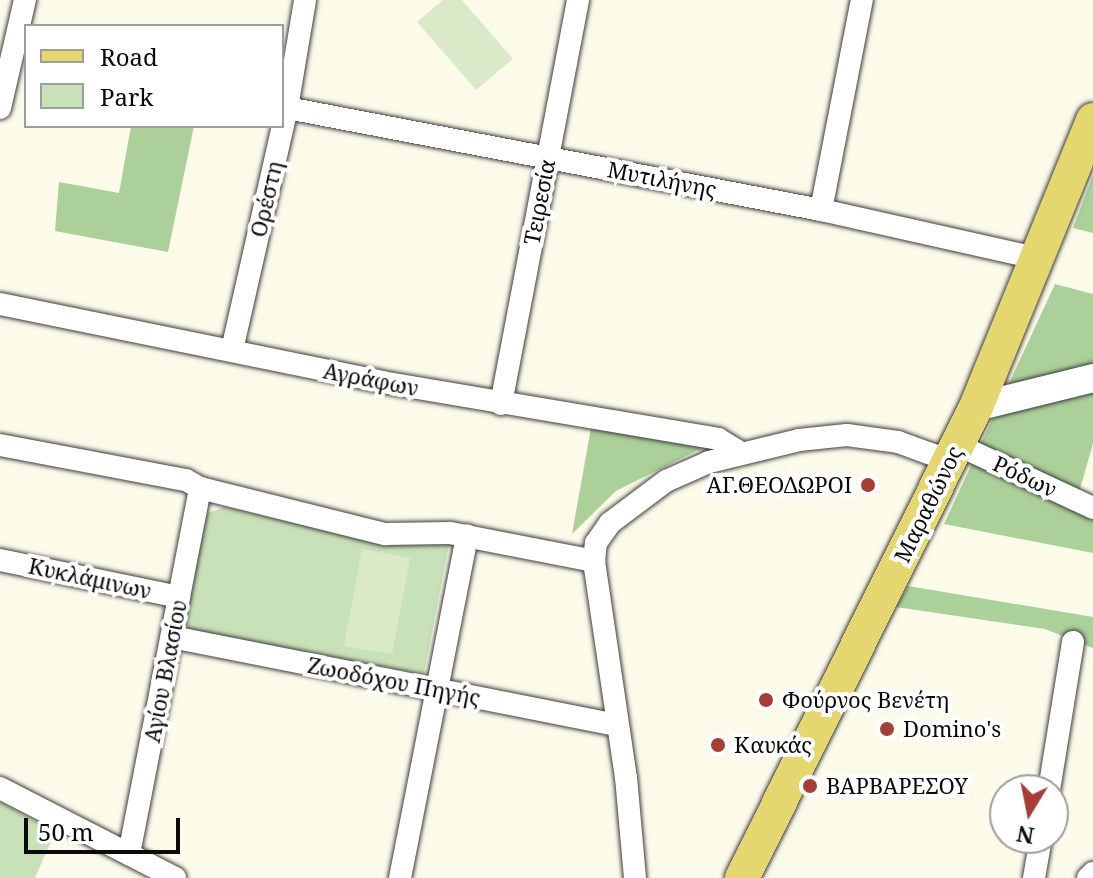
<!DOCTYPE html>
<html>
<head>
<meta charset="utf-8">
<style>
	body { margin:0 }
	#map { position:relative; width:1093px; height:878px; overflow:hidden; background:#fcfbea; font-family:"Noto Serif",serif }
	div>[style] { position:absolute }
	.green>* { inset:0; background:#c9e1b8 }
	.forest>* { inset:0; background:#acd09a }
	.pitch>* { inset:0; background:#daeac9 }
	.roads { filter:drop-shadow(0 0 2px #3d3d3d) drop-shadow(0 0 2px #3d3d3d) }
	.minor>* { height:22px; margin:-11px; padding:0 11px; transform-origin:11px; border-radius:11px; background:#fff }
	.tertiary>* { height:28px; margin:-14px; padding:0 14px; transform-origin:14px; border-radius:14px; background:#fff }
	.primary>* { height:34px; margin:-17px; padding:0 17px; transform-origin:17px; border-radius:17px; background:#e5d770 }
	.dots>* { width:22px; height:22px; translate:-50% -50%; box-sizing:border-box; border:4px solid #fff; border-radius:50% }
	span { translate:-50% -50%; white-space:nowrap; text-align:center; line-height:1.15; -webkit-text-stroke:8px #fff; paint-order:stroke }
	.street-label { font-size:22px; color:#0a0a0a }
	.poi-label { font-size:22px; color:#0a0a0a }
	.right { translate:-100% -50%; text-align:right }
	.left { translate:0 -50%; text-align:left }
	.legend { position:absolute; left:24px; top:24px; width:260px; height:104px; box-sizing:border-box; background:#fff; border:2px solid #9d9d9d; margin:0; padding:10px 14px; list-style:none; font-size:24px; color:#0a0a0a }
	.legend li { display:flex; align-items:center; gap:16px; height:40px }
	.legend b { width:40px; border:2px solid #9d9d9d }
	.north { position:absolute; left:989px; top:774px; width:80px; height:80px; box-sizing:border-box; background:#fff; border:2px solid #9d9d9d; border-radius:50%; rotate:190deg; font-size:22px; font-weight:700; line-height:32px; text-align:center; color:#0a0a0a }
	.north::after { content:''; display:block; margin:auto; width:28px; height:36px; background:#a63e36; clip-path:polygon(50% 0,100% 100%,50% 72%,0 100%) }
	.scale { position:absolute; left:24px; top:818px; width:156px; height:36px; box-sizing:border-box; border:4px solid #0a0a0a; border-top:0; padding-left:10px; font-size:24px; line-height:28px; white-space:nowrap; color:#0a0a0a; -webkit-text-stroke:6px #fff; paint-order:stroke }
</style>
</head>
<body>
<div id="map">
	<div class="green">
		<div style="clip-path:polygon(225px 507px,364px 540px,449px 545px,424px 674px,184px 629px,204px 514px)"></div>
		<div style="clip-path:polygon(0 802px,55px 832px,35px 878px,0 878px)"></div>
	</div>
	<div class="forest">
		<div style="clip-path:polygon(131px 126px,194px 126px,168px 252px,55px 231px,59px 182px,119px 193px)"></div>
		<div style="clip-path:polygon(1093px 175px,1093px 233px,1073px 228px)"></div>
		<div style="clip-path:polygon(1055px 284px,1093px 294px,1093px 444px,1079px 492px,1093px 519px,1093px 553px,944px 524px)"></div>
		<div style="clip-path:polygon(591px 428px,706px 446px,616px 491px,572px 534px)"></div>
		<div style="clip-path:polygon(908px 586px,1093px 617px,1093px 648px,1045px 629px,896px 607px)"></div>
	</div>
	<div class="pitch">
		<div style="clip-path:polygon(443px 0,462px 0,513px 59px,476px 90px,417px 22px)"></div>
		<div style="clip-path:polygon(362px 549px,410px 558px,392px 654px,344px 646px)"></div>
	</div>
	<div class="roads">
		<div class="minor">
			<div style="left:282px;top:107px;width:549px;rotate:10.82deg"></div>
			<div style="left:821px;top:210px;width:224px;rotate:12.6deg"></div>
			<div style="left:0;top:108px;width:111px;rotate:-77deg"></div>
			<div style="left:821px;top:210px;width:214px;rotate:-79deg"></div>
			<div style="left:0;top:304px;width:390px;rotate:11.5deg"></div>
			<div style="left:382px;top:382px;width:341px;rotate:9.6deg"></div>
			<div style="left:718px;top:439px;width:27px;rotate:31deg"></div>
			<div style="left:232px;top:350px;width:248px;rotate:-77.2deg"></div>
			<div style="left:287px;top:108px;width:109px;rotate:-80.5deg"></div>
			<div style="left:501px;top:404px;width:411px;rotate:-79.2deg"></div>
			<div style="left:0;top:445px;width:189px;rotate:10.7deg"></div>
			<div style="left:186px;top:480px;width:16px;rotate:30deg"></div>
			<div style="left:200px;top:488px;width:191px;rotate:14deg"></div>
			<div style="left:385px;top:534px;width:65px;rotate:-0.9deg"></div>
			<div style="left:450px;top:533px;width:147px;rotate:11deg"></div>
			<div style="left:958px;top:445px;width:149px;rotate:25deg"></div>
			<div style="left:0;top:560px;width:183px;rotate:11.7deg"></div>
			<div style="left:172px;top:637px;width:453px;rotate:11.2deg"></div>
			<div style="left:0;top:788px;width:197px;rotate:27.2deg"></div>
			<div style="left:1049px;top:790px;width:150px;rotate:-80.8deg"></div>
			<div style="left:129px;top:854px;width:373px;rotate:-79deg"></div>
			<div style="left:400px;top:878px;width:349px;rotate:-78.9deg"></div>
			<div style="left:635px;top:878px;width:100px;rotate:-95.1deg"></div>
			<div style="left:626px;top:778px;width:219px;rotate:-98.4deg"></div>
			<div style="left:594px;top:561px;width:18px;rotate:-84deg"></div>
			<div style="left:596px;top:543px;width:24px;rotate:-55deg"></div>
			<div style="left:610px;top:523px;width:70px;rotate:-36.9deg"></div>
			<div style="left:666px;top:481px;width:47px;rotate:-23.8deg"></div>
			<div style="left:709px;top:462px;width:93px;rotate:-13.7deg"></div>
			<div style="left:799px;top:440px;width:48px;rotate:-5.9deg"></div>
			<div style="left:847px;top:435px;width:51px;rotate:7.8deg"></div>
			<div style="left:898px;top:442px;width:55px;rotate:20.1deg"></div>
			<div style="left:1034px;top:878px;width:41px;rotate:-80.1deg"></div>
			<div style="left:1088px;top:878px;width:7px;rotate:-45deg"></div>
		</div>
		<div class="tertiary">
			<div style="left:976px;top:407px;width:121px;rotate:-13.9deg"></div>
		</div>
		<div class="primary">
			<div style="left:742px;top:878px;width:526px;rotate:-63.58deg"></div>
			<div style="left:976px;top:407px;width:310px;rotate:-67.8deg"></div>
		</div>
	</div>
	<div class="dots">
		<div style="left:868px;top:485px;background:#a63e36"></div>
		<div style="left:766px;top:700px;background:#a63e36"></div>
		<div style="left:887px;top:729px;background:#a63e36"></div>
		<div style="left:718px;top:745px;background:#a63e36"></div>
		<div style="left:810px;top:786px;background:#a63e36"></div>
	</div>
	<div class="street-label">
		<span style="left:662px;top:179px;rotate:11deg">Μυτιλήνης</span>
		<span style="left:266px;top:199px;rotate:-77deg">Ορέστη</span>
		<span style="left:539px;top:202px;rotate:-79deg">Τειρεσία</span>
		<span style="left:371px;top:379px;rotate:11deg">Αγράφων</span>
		<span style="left:1025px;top:476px;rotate:25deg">Ρόδων</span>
		<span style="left:928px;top:504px;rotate:-64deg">Μαραθώνος</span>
		<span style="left:90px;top:578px;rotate:12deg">Κυκλάμινων</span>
		<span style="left:165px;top:671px;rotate:-79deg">Αγίου Βλασίου</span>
		<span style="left:394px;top:681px;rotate:11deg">Ζωοδόχου Πηγής</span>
	</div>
	<div class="poi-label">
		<span class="right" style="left:852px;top:485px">ΑΓ.ΘΕΟΔΩΡΟΙ</span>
		<span class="left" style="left:782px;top:700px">Φούρνος Βενέτη</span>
		<span class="left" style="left:903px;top:729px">Domino's</span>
		<span class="left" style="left:734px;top:745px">Καυκάς</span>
		<span class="left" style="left:826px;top:786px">ΒΑΡΒΑΡΕΣΟΥ</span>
	</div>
	<ul class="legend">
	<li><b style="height:10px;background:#e5d770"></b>Road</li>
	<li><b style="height:22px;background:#c9e1b8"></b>Park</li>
	</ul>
	<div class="north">N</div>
	<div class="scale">50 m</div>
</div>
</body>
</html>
